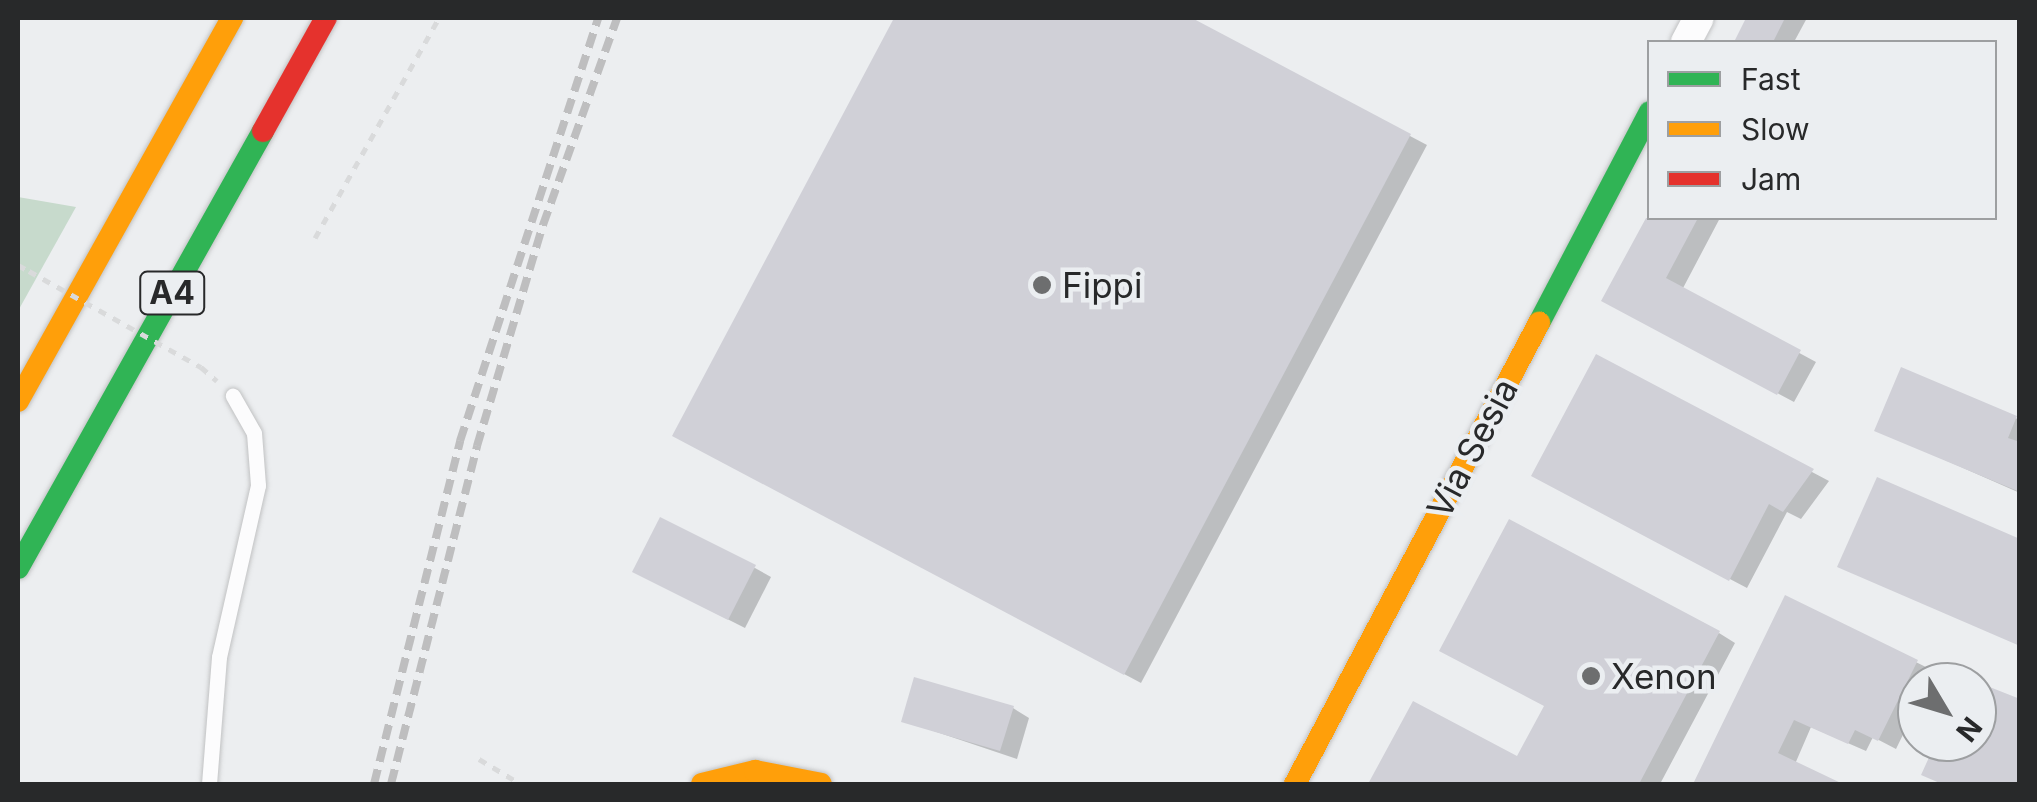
<!DOCTYPE html>
<html>
<head>
<meta charset="utf-8">
<style>
	body { margin:0 }
	#map { position:relative; width:2037px; height:802px; overflow:hidden; background:#eceef0; font-family:Inter,sans-serif }
	div>[style] { position:absolute }
	.forest>* { inset:0; background:#c7dacc }
	.shadow>* { inset:0; background:#0003 }
	.building>* { inset:0; background:#d0d0d7 }
	.path>* { height:5px; margin-top:-2.5px; transform-origin:0; background:repeating-linear-gradient(90deg,#d9dadb 0 8px,transparent 0 16px) }
	.roads { filter:drop-shadow(0 0 2px #c1c2c3) drop-shadow(0 0 2px #c1c2c3) }
	.lane>* { height:15px; margin:-7.5px; padding:0 7.5px; transform-origin:7.5px; border-radius:7.5px; background:#fcfcfd }
	.street>* { height:30px; margin:-15px; padding:0 15px; transform-origin:15px; border-radius:15px; background:#fcfcfd }
	.fast>* { height:22px; margin:-11px; padding:0 11px; transform-origin:11px; border-radius:11px; background:#30b455 }
	.slow>* { height:22px; margin:-11px; padding:0 11px; transform-origin:11px; border-radius:11px; background:#ff9f0a }
	.jam>* { height:22px; margin:-11px; padding:0 11px; transform-origin:11px; border-radius:11px; background:#e5322d }
	.rail>* { height:8px; margin-top:-4px; transform-origin:0; background:repeating-linear-gradient(90deg,#bebebf 0 15px,transparent 0 23px) }
	.path-bridge>* { height:5px; margin-top:-2.5px; transform-origin:0; background:repeating-linear-gradient(90deg,#d9dadb 0 8px,transparent 0 16px) }
	.dots>* { width:28px; height:28px; translate:-50% -50%; box-sizing:border-box; border:5px solid #ebeef1; border-radius:50% }
	span { translate:-50% -50%; white-space:nowrap; text-align:center; line-height:1.15; -webkit-text-stroke:9px #ebeef1; paint-order:stroke }
	.shield-label span { padding:2px 8px; background:#ebeef1; border:2px solid; border-radius:8px; -webkit-text-stroke-width:0 }
	.shield-label { font-size:32px; color:#28292a; font-weight:700 }
	.poi-label { font-size:35px; color:#28292a }
	.left { translate:0 -50%; text-align:left }
	.street-label { font-size:35px; color:#28292a }
	.frame { position:absolute; inset:0; border:20px solid #28292a; pointer-events:none }
	.legend { position:absolute; left:1647px; top:40px; width:350px; height:180px; box-sizing:border-box; background:#ebeef1; border:2px solid #9d9fa1; margin:0; padding:12px 18px; list-style:none; font-size:30px; color:#28292a }
	.legend li { display:flex; align-items:center; gap:20px; height:50px }
	.legend b { width:50px; border:2px solid #9d9fa1 }
	.north { position:absolute; left:1897px; top:662px; width:100px; height:100px; box-sizing:border-box; background:#ebeef1; border:2px solid #9d9fa1; border-radius:50%; rotate:128deg; font-size:28px; font-weight:700; line-height:40px; text-align:center; color:#28292a }
	.north::after { content:''; display:block; margin:auto; width:35px; height:45px; background:#6d6e6f; clip-path:polygon(50% 0,100% 100%,50% 72%,0 100%) }
</style>
</head>
<body>
<div id="map">
	<div class="forest">
		<div style="clip-path:polygon(18px 197px,76px 207px,18px 311px)"></div>
	</div>
	<div class="shadow">
		<div style="clip-path:polygon(897px 18px,1187px 18px,1427px 145px,1141px 683px,675px 435px)"></div>
		<div style="clip-path:polygon(1749px 18px,1807px 18px,1794px 42px,1736px 42px)"></div>
		<div style="clip-path:polygon(1650px 212px,1650px 218px,1720px 218px,1682px 290px,1816px 362px,1794px 402px,1604px 300px)"></div>
		<div style="clip-path:polygon(1597px 358px,1829px 481px,1801px 519px,1787px 512px,1747px 588px,1551px 485px)"></div>
		<div style="clip-path:polygon(1902px 370px,2020px 420px,2020px 493px,1877px 430px)"></div>
		<div style="clip-path:polygon(755px 568px,771px 577px,745px 628px,652px 581px)"></div>
		<div style="clip-path:polygon(1786px 598px,1934px 671px,1929px 682px,1917px 682px,1917px 706px,1896px 749px,1873px 737px,1866px 751px,1811px 727px,1795px 764px,1838px 784px,1696px 784px)"></div>
		<div style="clip-path:polygon(1719px 633px,1735px 643px,1660px 784px,1371px 784px,1414px 704px,1518px 760px)"></div>
		<div style="clip-path:polygon(1013px 708px,1029px 718px,1017px 759px,904px 721px)"></div>
	</div>
	<div class="building">
		<div style="clip-path:polygon(894px 18px,1192px 18px,1411px 134px,1124px 675px,672px 436px)"></div>
		<div style="clip-path:polygon(1746px 18px,1785px 18px,1773px 42px,1734px 42px)"></div>
		<div style="clip-path:polygon(1646px 218px,1698px 218px,1666px 278px,1801px 350px,1777px 395px,1601px 301px)"></div>
		<div style="clip-path:polygon(1596px 354px,1814px 469px,1783px 512px,1769px 504px,1729px 581px,1531px 476px)"></div>
		<div style="clip-path:polygon(1901px 367px,2017px 416px,2008px 438px,2020px 442px,2020px 492px,1874px 431px)"></div>
		<div style="clip-path:polygon(1877px 477px,2020px 539px,2020px 646px,1837px 567px)"></div>
		<div style="clip-path:polygon(660px 517px,756px 565px,728px 620px,632px 572px)"></div>
		<div style="clip-path:polygon(1509px 519px,1720px 631px,1639px 784px,1368px 784px,1413px 701px,1517px 756px,1544px 706px,1439px 651px)"></div>
		<div style="clip-path:polygon(1785px 595px,1918px 660px,1878px 741px,1855px 730px,1848px 744px,1794px 720px,1778px 753px,1843px 784px,1693px 784px)"></div>
		<div style="clip-path:polygon(914px 677px,1014px 706px,1000px 751px,901px 722px)"></div>
		<div style="clip-path:polygon(1977px 682px,2020px 699px,2020px 784px,1942px 784px,1921px 775px,1936px 742px,1977px 742px)"></div>
	</div>
	<div class="path">
		<div style="left:315px;top:238px;width:253px;rotate:-60.6deg"></div>
		<div style="left:18px;top:265px;width:13px;rotate:29deg"></div>
		<div style="left:201px;top:367px;width:21px;rotate:41deg"></div>
		<div style="left:479px;top:759px;width:49px;rotate:30.8deg"></div>
	</div>
	<div class="roads">
		<div class="lane">
			<div style="left:209px;top:784px;width:127px;rotate:-85.5deg"></div>
			<div style="left:219px;top:657px;width:176px;rotate:-77.2deg"></div>
			<div style="left:258px;top:485px;width:52px;rotate:-94.4deg"></div>
			<div style="left:254px;top:433px;width:43px;rotate:-119.6deg"></div>
		</div>
		<div class="street">
			<div style="left:1686px;top:42px;width:27px;rotate:-62deg"></div>
		</div>
		<div class="fast">
			<div style="left:1539px;top:323px;width:238px;rotate:-62.3deg"></div>
			<div style="left:18px;top:568px;width:501px;rotate:-60.72deg"></div>
		</div>
		<div class="slow">
			<div style="left:18px;top:401px;width:439px;rotate:-60.8deg"></div>
			<div style="left:702px;top:784px;width:55px;rotate:-13.8deg"></div>
			<div style="left:755px;top:771px;width:67px;rotate:11.1deg"></div>
			<div style="left:1295px;top:784px;width:522px;rotate:-62.11deg"></div>
		</div>
		<div class="jam">
			<div style="left:263px;top:131px;width:129px;rotate:-60.9deg"></div>
		</div>
	</div>
	<div class="rail">
		<div style="left:374px;top:784px;width:354px;rotate:-75.9deg"></div>
		<div style="left:460px;top:441px;width:445px;rotate:-71.9deg"></div>
		<div style="left:391px;top:784px;width:349px;rotate:-75.7deg"></div>
		<div style="left:477px;top:446px;width:231px;rotate:-73.4deg"></div>
		<div style="left:543px;top:225px;width:220px;rotate:-70.3deg"></div>
	</div>
	<div class="path-bridge">
		<div style="left:29px;top:271px;width:197px;rotate:29.2deg"></div>
	</div>
	<div class="dots">
		<div style="left:1042px;top:285px;background:#6d6e6f"></div>
		<div style="left:1591px;top:676px;background:#6d6e6f"></div>
	</div>
	<div class="shield-label">
		<span style="left:172px;top:293px">A4</span>
	</div>
	<div class="poi-label">
		<span class="left" style="left:1062px;top:285px">Fippi</span>
		<span class="left" style="left:1611px;top:676px">Xenon</span>
	</div>
	<div class="street-label">
		<span style="left:1472px;top:448px;rotate:-62deg">Via Sesia</span>
	</div>
	<div class="frame"></div>
	<ul class="legend">
	<li><b style="height:12px;background:#30b455"></b>Fast</li>
	<li><b style="height:12px;background:#ff9f0a"></b>Slow</li>
	<li><b style="height:12px;background:#e5322d"></b>Jam</li>
	</ul>
	<div class="north">N</div>
</div>
</body>
</html>
